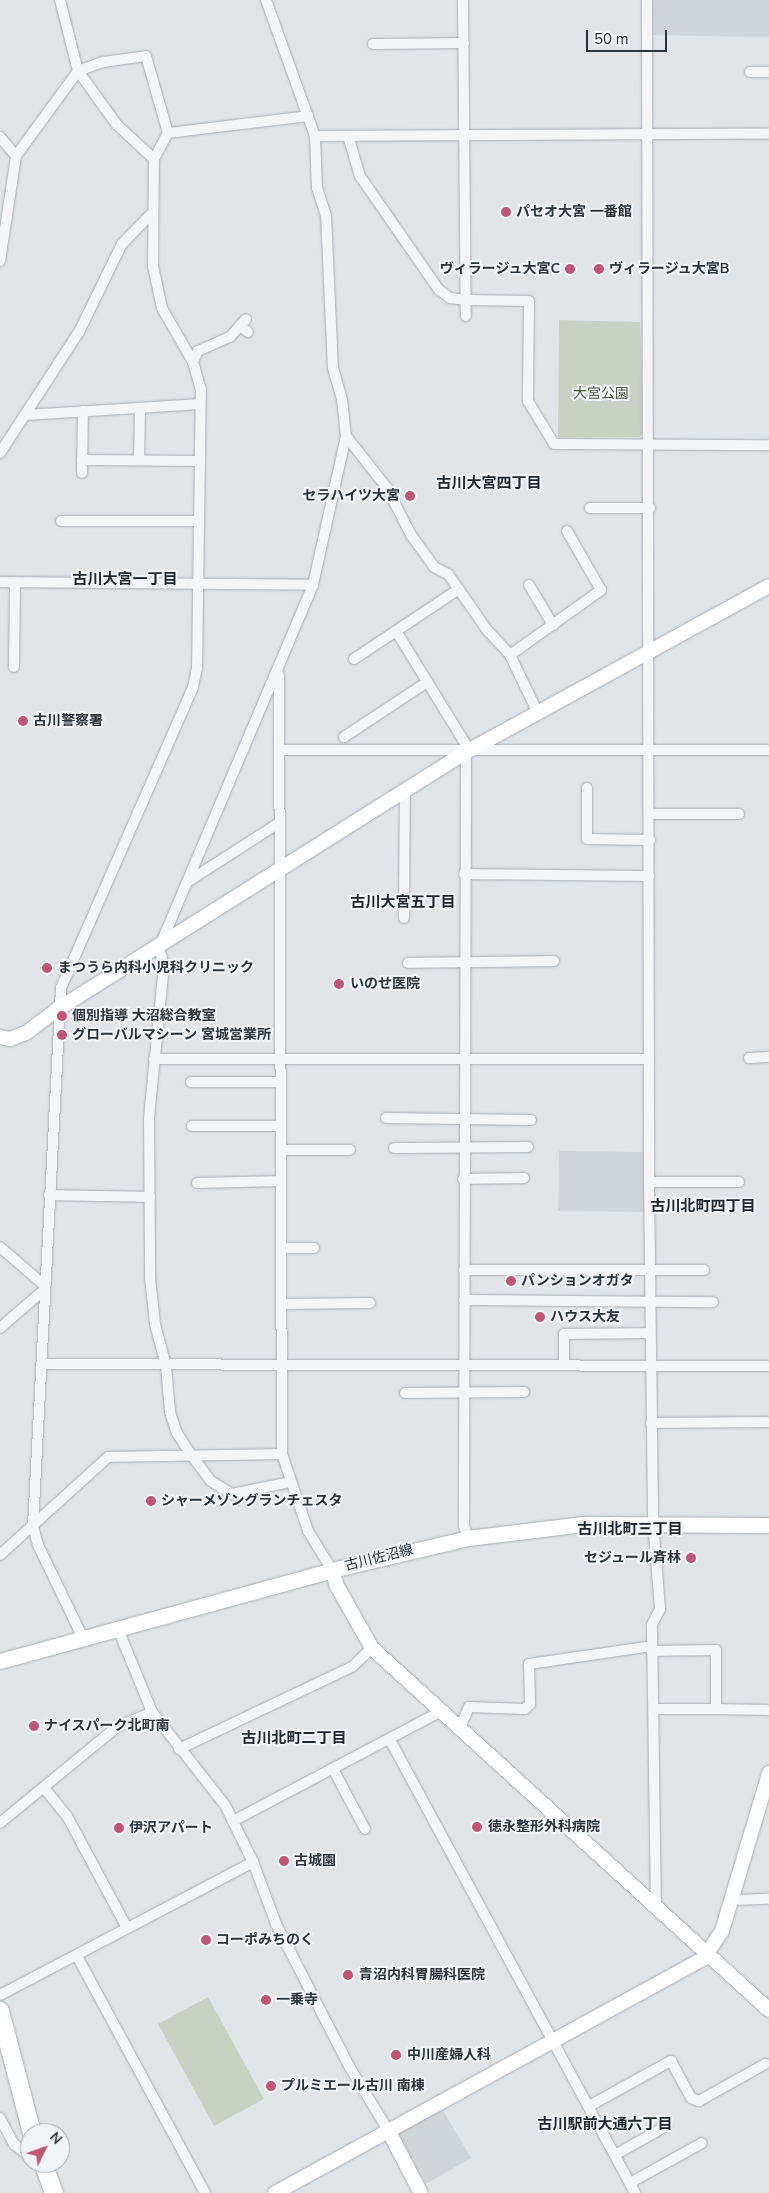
<!DOCTYPE html>
<html>
<head>
<meta charset="utf-8">
<style>
	body { margin:0 }
	#map { position:relative; width:769px; height:2193px; overflow:hidden; background:#e1e5e8; font-family:"Nunito Sans","Noto Sans JP",sans-serif }
	div>[style] { position:absolute }
	.built>* { inset:0; background:#d0d5da }
	.green>* { inset:0; background:#c9d1c3 }
	.roads { filter:drop-shadow(0 0 1px #a7adb2) drop-shadow(0 0 1px #a7adb2) }
	.street>* { height:10px; margin:-5px; padding:0 5px; transform-origin:5px; border-radius:5px; background:#f4f5f7 }
	.secondary>* { height:14px; margin:-7px; padding:0 7px; transform-origin:7px; border-radius:7px; background:#fff }
	.primary>* { height:15px; margin:-7.5px; padding:0 7.5px; transform-origin:7.5px; border-radius:7.5px; background:#fff }
	.highway>* { height:18px; margin:-9px; padding:0 9px; transform-origin:9px; border-radius:9px; background:#fff }
	.dots>* { width:14px; height:14px; translate:-50% -50%; box-sizing:border-box; border:2px solid #f1f4f6; border-radius:50% }
	span { translate:-50% -50%; white-space:nowrap; text-align:center; line-height:1.15; -webkit-text-stroke:4px #f1f4f6; paint-order:stroke }
	.poi-label { font-size:14px; color:#2b353e; font-weight:700 }
	.left { translate:0 -50%; text-align:left }
	.right { translate:-100% -50%; text-align:right }
	.park-label { font-size:14px; color:#45583a }
	.street-label { font-size:14px; color:#2b353e }
	.neighbourhood-label { font-size:15px; color:#1e262f; font-weight:700 }
	.north { position:absolute; left:20px; top:2123px; width:50px; height:50px; box-sizing:border-box; background:#f1f4f6; border:1px solid #a2a8ac; border-radius:50%; rotate:48deg; font-size:14px; font-weight:700; line-height:20px; text-align:center; color:#2b353e }
	.north::after { content:''; display:block; margin:auto; width:18px; height:22px; background:#bf5575; clip-path:polygon(50% 0,100% 100%,50% 72%,0 100%) }
	.scale { position:absolute; left:586px; top:30px; width:81px; height:22px; box-sizing:border-box; border:2px solid #2b353e; border-top:0; padding-left:6px; font-size:15px; line-height:18px; white-space:nowrap; color:#2b353e; -webkit-text-stroke:4px #f1f4f6; paint-order:stroke }
</style>
</head>
<body>
<div id="map">
	<div class="built">
		<div style="clip-path:polygon(653px 0,769px 0,769px 37px,652px 35px)"></div>
		<div style="clip-path:polygon(559px 1151px,645px 1152px,644px 1212px,558px 1211px)"></div>
		<div style="clip-path:polygon(441px 2107px,471px 2158px,426px 2184px,397px 2133px)"></div>
	</div>
	<div class="green">
		<div style="clip-path:polygon(559px 320px,640px 322px,644px 433px,639px 437px,558px 437px)"></div>
		<div style="clip-path:polygon(208px 1997px,264px 2099px,214px 2126px,158px 2024px)"></div>
	</div>
	<div class="roads">
		<div class="street">
			<div style="left:266px;top:0;width:145px;rotate:70.2deg"></div>
			<div style="left:315px;top:136px;width:52px;rotate:87.8deg"></div>
			<div style="left:317px;top:188px;width:28px;rotate:72deg"></div>
			<div style="left:326px;top:215px;width:153px;rotate:87.4deg"></div>
			<div style="left:333px;top:368px;width:32px;rotate:74deg"></div>
			<div style="left:342px;top:399px;width:37px;rotate:84deg"></div>
			<div style="left:346px;top:436px;width:153px;rotate:102.5deg"></div>
			<div style="left:313px;top:585px;width:394px;rotate:113deg"></div>
			<div style="left:159px;top:948px;width:18px;rotate:74deg"></div>
			<div style="left:164px;top:965px;width:155px;rotate:95.6deg"></div>
			<div style="left:149px;top:1119px;width:158px;rotate:89.6deg"></div>
			<div style="left:150px;top:1277px;width:47px;rotate:83.9deg"></div>
			<div style="left:155px;top:1324px;width:43px;rotate:75.3deg"></div>
			<div style="left:166px;top:1366px;width:46px;rotate:85deg"></div>
			<div style="left:170px;top:1412px;width:22px;rotate:72deg"></div>
			<div style="left:177px;top:1433px;width:27px;rotate:57deg"></div>
			<div style="left:192px;top:1456px;width:31px;rotate:53deg"></div>
			<div style="left:211px;top:1481px;width:25px;rotate:32deg"></div>
			<div style="left:232px;top:1494px;width:59px;rotate:-11.7deg"></div>
			<div style="left:463px;top:0;width:316px;rotate:89.5deg"></div>
			<div style="left:647px;top:0;width:1182px;rotate:89.9deg"></div>
			<div style="left:649px;top:1182px;width:340px;rotate:89.3deg"></div>
			<div style="left:653px;top:1522px;width:87px;rotate:85.4deg"></div>
			<div style="left:660px;top:1609px;width:18px;rotate:117deg"></div>
			<div style="left:652px;top:1625px;width:280px;rotate:89.2deg"></div>
			<div style="left:373px;top:44px;width:91px;rotate:-0.6deg"></div>
			<div style="left:750px;top:72px;width:19px"></div>
			<div style="left:315px;top:136px;width:454px;rotate:-0.3deg"></div>
			<div style="left:348px;top:136px;width:42px;rotate:73.3deg"></div>
			<div style="left:360px;top:176px;width:139px;rotate:55.3deg"></div>
			<div style="left:439px;top:290px;width:14px;rotate:36deg"></div>
			<div style="left:450px;top:298px;width:16px;rotate:7deg"></div>
			<div style="left:466px;top:300px;width:63px;rotate:0.9deg"></div>
			<div style="left:529px;top:301px;width:100px;rotate:90.6deg"></div>
			<div style="left:528px;top:401px;width:50px;rotate:58.8deg"></div>
			<div style="left:554px;top:444px;width:215px;rotate:0.3deg"></div>
			<div style="left:0;top:137px;width:25px;rotate:50deg"></div>
			<div style="left:154px;top:159px;width:50px;rotate:-137.4deg"></div>
			<div style="left:117px;top:125px;width:67px;rotate:-125.8deg"></div>
			<div style="left:78px;top:71px;width:27px;rotate:-20deg"></div>
			<div style="left:103px;top:62px;width:43px;rotate:-7.9deg"></div>
			<div style="left:146px;top:56px;width:80px;rotate:74.1deg"></div>
			<div style="left:0;top:261px;width:106px;rotate:-81.3deg"></div>
			<div style="left:16px;top:156px;width:105px;rotate:-53.9deg"></div>
			<div style="left:78px;top:71px;width:73px;rotate:-104.2deg"></div>
			<div style="left:240px;top:326px;width:10px;rotate:37deg"></div>
			<div style="left:193px;top:362px;width:12px;rotate:-66deg"></div>
			<div style="left:198px;top:351px;width:35px;rotate:-24deg"></div>
			<div style="left:230px;top:337px;width:24px;rotate:-48deg"></div>
			<div style="left:27px;top:415px;width:173px;rotate:-3.6deg"></div>
			<div style="left:346px;top:436px;width:66px;rotate:51.7deg"></div>
			<div style="left:387px;top:488px;width:53px;rotate:62.9deg"></div>
			<div style="left:411px;top:535px;width:39px;rotate:54deg"></div>
			<div style="left:434px;top:567px;width:16px;rotate:27deg"></div>
			<div style="left:448px;top:574px;width:68px;rotate:55.1deg"></div>
			<div style="left:487px;top:630px;width:34px;rotate:47deg"></div>
			<div style="left:510px;top:655px;width:62px;rotate:64.3deg"></div>
			<div style="left:0;top:453px;width:145px;rotate:-56.9deg"></div>
			<div style="left:79px;top:332px;width:98px;rotate:-64deg"></div>
			<div style="left:122px;top:244px;width:43px;rotate:-45.9deg"></div>
			<div style="left:82px;top:460px;width:117px;rotate:0.5deg"></div>
			<div style="left:139px;top:460px;width:52px;rotate:-88.9deg"></div>
			<div style="left:82px;top:473px;width:62px;rotate:-89.1deg"></div>
			<div style="left:590px;top:508px;width:60px"></div>
			<div style="left:61px;top:521px;width:137px"></div>
			<div style="left:0;top:582px;width:313px;rotate:0.5deg"></div>
			<div style="left:529px;top:585px;width:47px;rotate:59deg"></div>
			<div style="left:396px;top:631px;width:132px;rotate:58.4deg"></div>
			<div style="left:465px;top:743px;width:9px;rotate:84deg"></div>
			<div style="left:466px;top:752px;width:774px;rotate:90.15deg"></div>
			<div style="left:464px;top:1526px;width:13px;rotate:72deg"></div>
			<div style="left:510px;top:655px;width:112px;rotate:-35.5deg"></div>
			<div style="left:601px;top:590px;width:68px;rotate:-120deg"></div>
			<div style="left:354px;top:659px;width:126px;rotate:-33.7deg"></div>
			<div style="left:14px;top:667px;width:85px;rotate:-89.3deg"></div>
			<div style="left:279px;top:675px;width:779px;rotate:89.78deg"></div>
			<div style="left:282px;top:1454px;width:81px;rotate:71.3deg"></div>
			<div style="left:308px;top:1531px;width:46px;rotate:58.4deg"></div>
			<div style="left:344px;top:737px;width:100px;rotate:-33.5deg"></div>
			<div style="left:279px;top:750px;width:490px"></div>
			<div style="left:587px;top:788px;width:51px;rotate:90deg"></div>
			<div style="left:587px;top:839px;width:63px;rotate:0.9deg"></div>
			<div style="left:650px;top:814px;width:89px"></div>
			<div style="left:464px;top:874px;width:185px;rotate:0.6deg"></div>
			<div style="left:187px;top:882px;width:109px;rotate:-32.7deg"></div>
			<div style="left:404px;top:918px;width:128px;rotate:-89.6deg"></div>
			<div style="left:408px;top:963px;width:146px;rotate:-0.8deg"></div>
			<div style="left:749px;top:1058px;width:20px;rotate:-3deg"></div>
			<div style="left:154px;top:1059px;width:495px"></div>
			<div style="left:191px;top:1082px;width:89px"></div>
			<div style="left:386px;top:1118px;width:145px;rotate:0.8deg"></div>
			<div style="left:192px;top:1126px;width:88px"></div>
			<div style="left:394px;top:1148px;width:134px;rotate:-0.4deg"></div>
			<div style="left:281px;top:1150px;width:69px"></div>
			<div style="left:463px;top:1179px;width:61px;rotate:-0.9deg"></div>
			<div style="left:649px;top:1182px;width:90px"></div>
			<div style="left:197px;top:1183px;width:84px;rotate:-1.4deg"></div>
			<div style="left:49px;top:1195px;width:101px;rotate:1.1deg"></div>
			<div style="left:0;top:1247px;width:60px;rotate:40.9deg"></div>
			<div style="left:281px;top:1248px;width:33px"></div>
			<div style="left:464px;top:1270px;width:240px"></div>
			<div style="left:464px;top:1300px;width:249px;rotate:0.5deg"></div>
			<div style="left:281px;top:1304px;width:89px;rotate:-0.6deg"></div>
			<div style="left:0;top:1328px;width:60px;rotate:-40.9deg"></div>
			<div style="left:41px;top:1364px;width:728px;rotate:0.16deg"></div>
			<div style="left:564px;top:1365px;width:31px;rotate:-90deg"></div>
			<div style="left:564px;top:1334px;width:86px;rotate:-0.7deg"></div>
			<div style="left:405px;top:1393px;width:119px;rotate:-0.5deg"></div>
			<div style="left:651px;top:1423px;width:118px;rotate:-0.5deg"></div>
			<div style="left:0;top:1555px;width:146px;rotate:-42.2deg"></div>
			<div style="left:108px;top:1457px;width:174px;rotate:-1deg"></div>
			<div style="left:118px;top:1629px;width:90px;rotate:67.7deg"></div>
			<div style="left:152px;top:1712px;width:118px;rotate:51.9deg"></div>
			<div style="left:225px;top:1805px;width:64px;rotate:63.8deg"></div>
			<div style="left:253px;top:1862px;width:66px;rotate:69.6deg"></div>
			<div style="left:276px;top:1924px;width:160px;rotate:62.8deg"></div>
			<div style="left:349px;top:2066px;width:75px;rotate:58.6deg"></div>
			<div style="left:83px;top:1638px;width:103px;rotate:-115.8deg"></div>
			<div style="left:38px;top:1545px;width:20px;rotate:-105deg"></div>
			<div style="left:33px;top:1526px;width:539px;rotate:-87.02deg"></div>
			<div style="left:61px;top:988px;width:329px;rotate:-66.3deg"></div>
			<div style="left:193px;top:687px;width:19px;rotate:-78deg"></div>
			<div style="left:197px;top:668px;width:278px;rotate:-89.2deg"></div>
			<div style="left:201px;top:390px;width:29px;rotate:-106deg"></div>
			<div style="left:193px;top:362px;width:62px;rotate:-119.9deg"></div>
			<div style="left:162px;top:308px;width:43px;rotate:-102.1deg"></div>
			<div style="left:153px;top:266px;width:107px;rotate:-89.5deg"></div>
			<div style="left:154px;top:159px;width:30px;rotate:-62deg"></div>
			<div style="left:168px;top:133px;width:141px;rotate:-6.9deg"></div>
			<div style="left:652px;top:1651px;width:64px;rotate:-0.9deg"></div>
			<div style="left:716px;top:1650px;width:59px;rotate:90deg"></div>
			<div style="left:716px;top:1709px;width:53px;rotate:1.1deg"></div>
			<div style="left:659px;top:1709px;width:57px"></div>
			<div style="left:460px;top:1728px;width:23px;rotate:-67deg"></div>
			<div style="left:469px;top:1707px;width:56px;rotate:2deg"></div>
			<div style="left:525px;top:1709px;width:7px;rotate:-45deg"></div>
			<div style="left:530px;top:1704px;width:40px;rotate:-91.4deg"></div>
			<div style="left:529px;top:1664px;width:124px;rotate:-8.3deg"></div>
			<div style="left:390px;top:1740px;width:515px;rotate:61.59deg"></div>
			<div style="left:179px;top:1749px;width:191px;rotate:-25.4deg"></div>
			<div style="left:352px;top:1667px;width:28px;rotate:-44deg"></div>
			<div style="left:333px;top:1769px;width:68px;rotate:61.9deg"></div>
			<div style="left:44px;top:1788px;width:36px;rotate:51deg"></div>
			<div style="left:67px;top:1816px;width:127px;rotate:61.8deg"></div>
			<div style="left:233px;top:1821px;width:236px;rotate:-27.8deg"></div>
			<div style="left:0;top:1823px;width:151px;rotate:-39.4deg"></div>
			<div style="left:117px;top:1727px;width:38px;rotate:-23deg"></div>
			<div style="left:732px;top:1900px;width:37px;rotate:-2deg"></div>
			<div style="left:77px;top:1956px;width:269px;rotate:61.6deg"></div>
			<div style="left:0;top:1995px;width:286px;rotate:-27.7deg"></div>
			<div style="left:589px;top:2106px;width:94px;rotate:-28.8deg"></div>
			<div style="left:671px;top:2061px;width:42px;rotate:61.6deg"></div>
			<div style="left:691px;top:2098px;width:9px;rotate:21deg"></div>
			<div style="left:699px;top:2101px;width:76px;rotate:-29.3deg"></div>
			<div style="left:0;top:2118px;width:30px;rotate:62deg"></div>
			<div style="left:14px;top:2144px;width:21px;rotate:39deg"></div>
			<div style="left:615px;top:2155px;width:59px;rotate:-29.6deg"></div>
			<div style="left:630px;top:2183px;width:82px;rotate:-29.1deg"></div>
		</div>
		<div class="secondary">
			<div style="left:0;top:1037px;width:10px;rotate:11deg"></div>
			<div style="left:10px;top:1039px;width:17px;rotate:-21deg"></div>
			<div style="left:26px;top:1033px;width:40px;rotate:-37deg"></div>
			<div style="left:58px;top:1009px;width:482px;rotate:-32.2deg"></div>
			<div style="left:466px;top:752px;width:345px;rotate:-28.7deg"></div>
			<div style="left:332px;top:1570px;width:17px;rotate:73deg"></div>
			<div style="left:337px;top:1586px;width:71px;rotate:60.6deg"></div>
			<div style="left:372px;top:1648px;width:537px;rotate:42.36deg"></div>
			<div style="left:388px;top:2130px;width:71px;rotate:62.4deg"></div>
			<div style="left:275px;top:2193px;width:488px;rotate:-28.7deg"></div>
			<div style="left:703px;top:1959px;width:34px;rotate:-56deg"></div>
			<div style="left:722px;top:1931px;width:165px;rotate:-73.4deg"></div>
		</div>
		<div class="primary">
			<div style="left:0;top:1661px;width:344px;rotate:-15.3deg"></div>
			<div style="left:332px;top:1570px;width:140px;rotate:-13.2deg"></div>
			<div style="left:468px;top:1538px;width:116px;rotate:-6.9deg"></div>
			<div style="left:583px;top:1524px;width:186px;rotate:0.3deg"></div>
		</div>
		<div class="highway">
			<div style="left:0;top:2011px;width:126px;rotate:75.3deg"></div>
			<div style="left:43px;top:2163px;width:32px;rotate:70deg"></div>
		</div>
	</div>
	<div class="dots">
		<div style="left:506px;top:212px;background:#bf5575"></div>
		<div style="left:570px;top:269px;background:#bf5575"></div>
		<div style="left:599px;top:269px;background:#bf5575"></div>
		<div style="left:410px;top:496px;background:#bf5575"></div>
		<div style="left:23px;top:721px;background:#bf5575"></div>
		<div style="left:47px;top:968px;background:#bf5575"></div>
		<div style="left:339px;top:984px;background:#bf5575"></div>
		<div style="left:62px;top:1016px;background:#bf5575"></div>
		<div style="left:62px;top:1035px;background:#bf5575"></div>
		<div style="left:511px;top:1281px;background:#bf5575"></div>
		<div style="left:540px;top:1317px;background:#bf5575"></div>
		<div style="left:151px;top:1501px;background:#bf5575"></div>
		<div style="left:691px;top:1558px;background:#bf5575"></div>
		<div style="left:34px;top:1726px;background:#bf5575"></div>
		<div style="left:477px;top:1827px;background:#bf5575"></div>
		<div style="left:119px;top:1828px;background:#bf5575"></div>
		<div style="left:284px;top:1861px;background:#bf5575"></div>
		<div style="left:206px;top:1940px;background:#bf5575"></div>
		<div style="left:348px;top:1975px;background:#bf5575"></div>
		<div style="left:266px;top:2000px;background:#bf5575"></div>
		<div style="left:396px;top:2055px;background:#bf5575"></div>
		<div style="left:271px;top:2086px;background:#bf5575"></div>
	</div>
	<div class="poi-label">
		<span class="left" style="left:516px;top:212px">パセオ大宮 一番館</span>
		<span class="right" style="left:560px;top:269px">ヴィラージュ大宮C</span>
		<span class="left" style="left:609px;top:269px">ヴィラージュ大宮B</span>
		<span class="right" style="left:400px;top:496px">セラハイツ大宮</span>
		<span class="left" style="left:33px;top:721px">古川警察署</span>
		<span class="left" style="left:58px;top:968px">まつうら内科小児科クリニック</span>
		<span class="left" style="left:350px;top:984px">いのせ医院</span>
		<span class="left" style="left:72px;top:1016px">個別指導 大沼総合教室</span>
		<span class="left" style="left:72px;top:1035px">グローバルマシーン 宮城営業所</span>
		<span class="left" style="left:521px;top:1281px">パンションオガタ</span>
		<span class="left" style="left:550px;top:1317px">ハウス大友</span>
		<span class="left" style="left:161px;top:1501px">シャーメゾングランチェスタ</span>
		<span class="right" style="left:681px;top:1558px">セジュール斉林</span>
		<span class="left" style="left:44px;top:1726px">ナイスパーク北町南</span>
		<span class="left" style="left:488px;top:1827px">徳永整形外科病院</span>
		<span class="left" style="left:129px;top:1828px">伊沢アパート</span>
		<span class="left" style="left:294px;top:1861px">古城園</span>
		<span class="left" style="left:216px;top:1940px">コーポみちのく</span>
		<span class="left" style="left:359px;top:1975px">青沼内科胃腸科医院</span>
		<span class="left" style="left:276px;top:2000px">一乗寺</span>
		<span class="left" style="left:407px;top:2055px">中川産婦人科</span>
		<span class="left" style="left:281px;top:2086px">プルミエール古川 南棟</span>
	</div>
	<div class="park-label">
		<span style="left:601px;top:394px">大宮公園</span>
	</div>
	<div class="street-label">
		<span style="left:379px;top:1558px;rotate:-14deg">古川佐沼線</span>
	</div>
	<div class="neighbourhood-label">
		<span style="left:489px;top:484px">古川大宮四丁目</span>
		<span style="left:125px;top:580px">古川大宮一丁目</span>
		<span style="left:403px;top:903px">古川大宮五丁目</span>
		<span style="left:703px;top:1207px">古川北町四丁目</span>
		<span style="left:630px;top:1530px">古川北町三丁目</span>
		<span style="left:294px;top:1739px">古川北町二丁目</span>
		<span style="left:605px;top:2125px">古川駅前大通六丁目</span>
	</div>
	<div class="north">N</div>
	<div class="scale">50 m</div>
</div>
</body>
</html>
